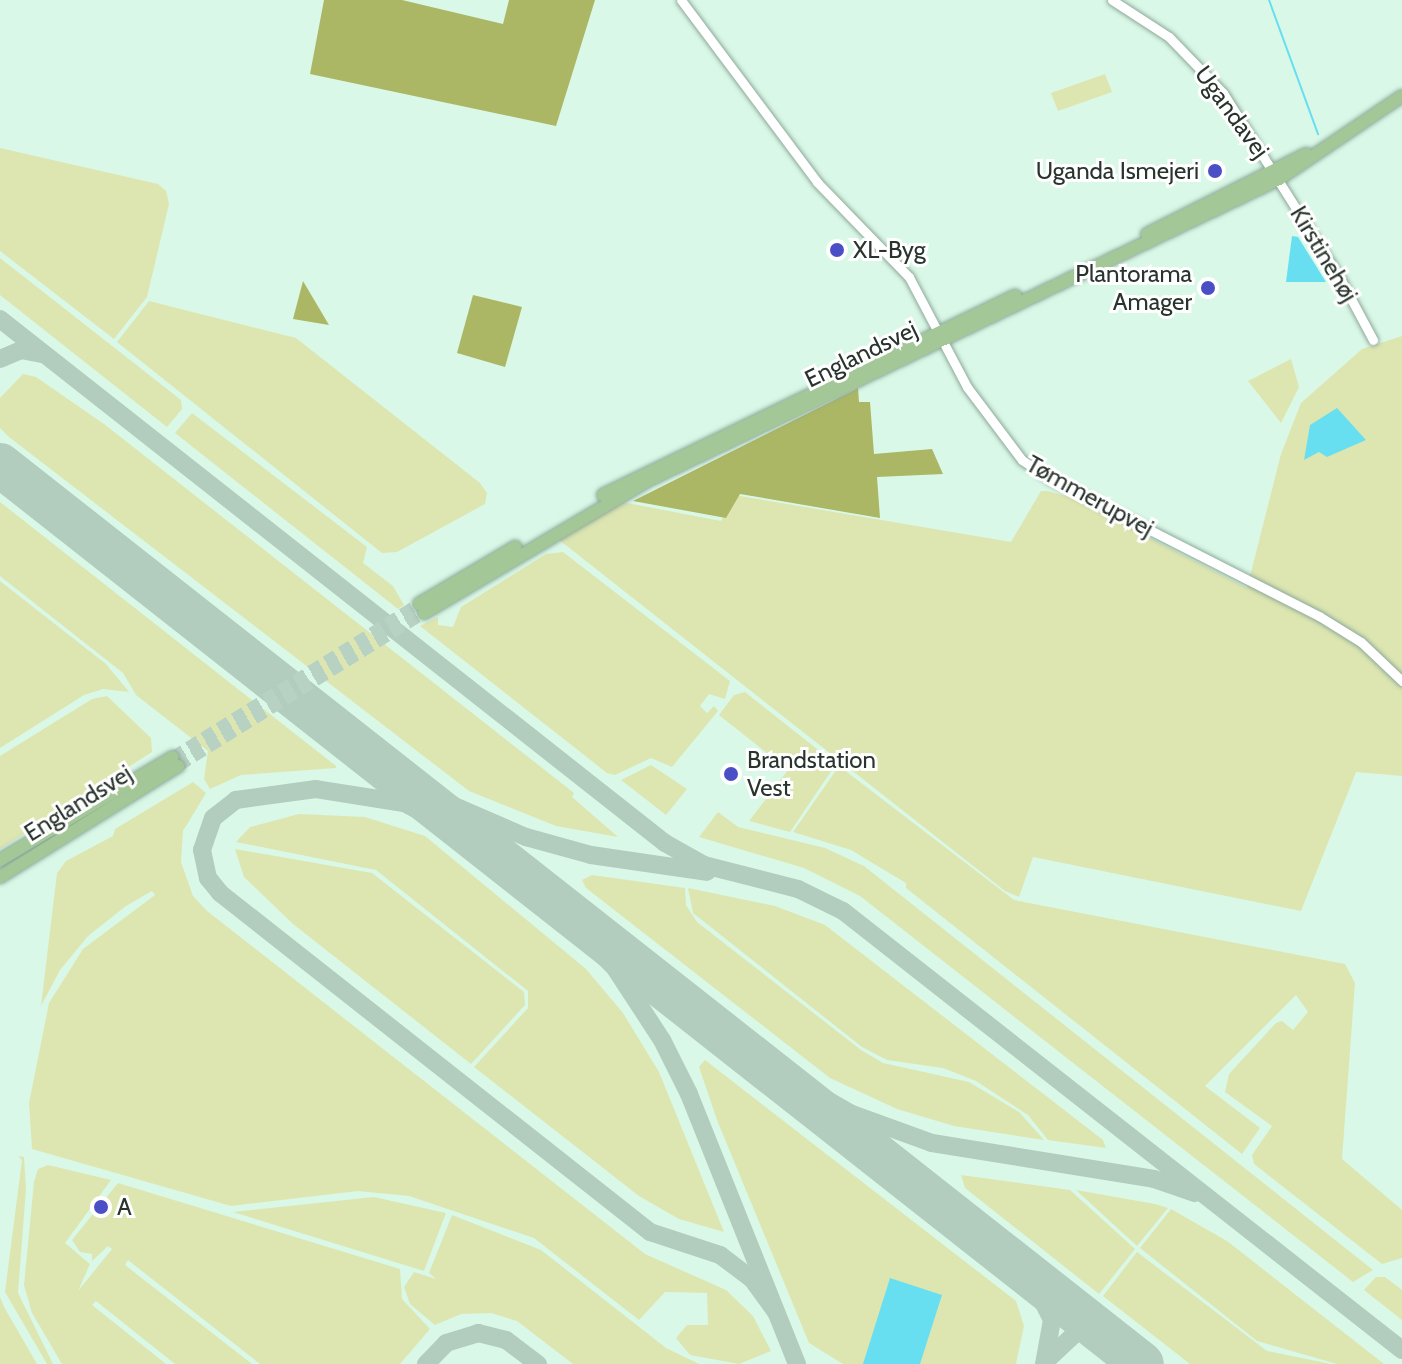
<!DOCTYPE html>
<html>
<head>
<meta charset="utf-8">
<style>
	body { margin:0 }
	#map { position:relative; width:1402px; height:1364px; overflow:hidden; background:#daf8e7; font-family:Cabin,sans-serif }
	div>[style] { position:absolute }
	.green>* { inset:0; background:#dde6b1 }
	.forest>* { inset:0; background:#abb764 }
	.water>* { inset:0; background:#68dff0 }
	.stream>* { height:2px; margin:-1px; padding:0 1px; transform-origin:1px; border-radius:1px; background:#68dff0 }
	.taxiway>* { height:18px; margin:-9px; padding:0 9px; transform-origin:9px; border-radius:9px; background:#b2ccbd }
	.runway>* { height:44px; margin:-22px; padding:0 22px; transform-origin:22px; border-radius:22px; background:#b2ccbd }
	.major-tunnel>* { height:12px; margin-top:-6px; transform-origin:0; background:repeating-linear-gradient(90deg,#b7d1c2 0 12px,transparent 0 18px) }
	.roads { filter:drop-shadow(0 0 2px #8da99a) drop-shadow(0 0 2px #8da99a) }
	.minor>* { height:9px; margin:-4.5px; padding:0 4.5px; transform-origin:4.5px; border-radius:4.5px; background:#fff }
	.major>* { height:12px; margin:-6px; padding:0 6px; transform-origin:6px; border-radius:6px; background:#a3c797 }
	.dots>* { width:22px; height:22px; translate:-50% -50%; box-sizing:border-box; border:4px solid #fff; border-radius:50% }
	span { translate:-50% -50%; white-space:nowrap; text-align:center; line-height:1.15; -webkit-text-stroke:6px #fff; paint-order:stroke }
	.street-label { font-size:24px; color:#29342e }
	.poi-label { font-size:24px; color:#29342e }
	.right { translate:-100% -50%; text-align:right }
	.left { translate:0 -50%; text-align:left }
</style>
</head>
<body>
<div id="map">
	<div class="green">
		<div style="clip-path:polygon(1105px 74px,1112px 92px,1058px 111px,1051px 93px)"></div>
		<div style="clip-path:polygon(0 148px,158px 184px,166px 191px,169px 204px,147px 297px,114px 339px,0 251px)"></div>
		<div style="clip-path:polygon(0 258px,181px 400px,182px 409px,167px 427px,0 295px)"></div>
		<div style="clip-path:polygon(149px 301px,296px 338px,480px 483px,487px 493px,485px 504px,397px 552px,382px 553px,117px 342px)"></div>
		<div style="clip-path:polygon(1402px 336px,1402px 776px,1356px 772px,1301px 911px,1033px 857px,1019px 897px,1005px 891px,558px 539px,622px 502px,721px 521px,734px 495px,1011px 542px,1041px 491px,1047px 491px,1070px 497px,1247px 588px,1281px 454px,1301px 403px,1362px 349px)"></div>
		<div style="clip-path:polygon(1291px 359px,1299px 387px,1281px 423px,1248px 381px)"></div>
		<div style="clip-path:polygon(23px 374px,36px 377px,104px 424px,574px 793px,572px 797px,618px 837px,556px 826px,469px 791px,9px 437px,0 428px,0 398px)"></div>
		<div style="clip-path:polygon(192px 413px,367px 547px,363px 563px,393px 586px,404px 605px,398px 609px,175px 433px)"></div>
		<div style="clip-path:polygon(0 502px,336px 766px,336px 768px,241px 775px,210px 789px,204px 779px,208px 751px,136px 695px,123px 673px,0 576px)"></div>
		<div style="clip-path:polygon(563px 552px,730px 681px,725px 699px,709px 694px,700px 706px,707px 713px,714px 706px,718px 711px,672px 767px,651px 758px,615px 775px,607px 773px,420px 626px,438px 617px,438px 625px,453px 627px,461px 607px,546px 554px)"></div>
		<div style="clip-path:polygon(0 581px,106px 664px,129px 692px,103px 689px,84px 695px,0 748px)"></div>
		<div style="clip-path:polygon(745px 692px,836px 764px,790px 832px,749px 821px,788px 770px,719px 715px,734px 695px)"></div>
		<div style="clip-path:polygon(107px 696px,151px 738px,152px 752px,0 849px,0 756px,92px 699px)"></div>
		<div style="clip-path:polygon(651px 765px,687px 789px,666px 815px,621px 780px)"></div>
		<div style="clip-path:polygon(839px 766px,1014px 900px,1345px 964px,1355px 983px,1342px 1159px,1402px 1210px,1402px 1258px,1382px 1264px,1254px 1164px,1252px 1155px,1272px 1126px,1225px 1092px,1229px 1074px,1276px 1023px,1282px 1021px,1293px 1030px,1308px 1012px,1296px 995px,1205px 1086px,1260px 1128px,1242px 1154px,906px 888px,906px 883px,851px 850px,793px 832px)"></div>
		<div style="clip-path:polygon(193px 782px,206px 793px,183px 831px,181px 862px,193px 896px,207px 911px,645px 1254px,726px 1290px,753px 1316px,771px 1351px,739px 1364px,690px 1355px,676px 1338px,687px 1325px,708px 1325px,707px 1293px,665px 1292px,639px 1320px,534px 1238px,409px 1196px,358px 1191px,231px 1206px,32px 1149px,29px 1103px,49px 1003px,83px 949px,155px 895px,152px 891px,126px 906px,88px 936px,60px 970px,41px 1006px,57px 873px,66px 861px,113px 836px,115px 829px)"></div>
		<div style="clip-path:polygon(718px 812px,738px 827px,825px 848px,864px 866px,1373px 1270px,1353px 1282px,860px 896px,804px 868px,699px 837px)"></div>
		<div style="clip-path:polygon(299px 814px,365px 817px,425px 836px,586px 969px,623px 1013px,659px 1072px,724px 1232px,679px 1219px,639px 1196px,474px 1067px,528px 1008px,528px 991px,376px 870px,236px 842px,250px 827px)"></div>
		<div style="clip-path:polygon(235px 849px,372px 873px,524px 992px,525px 1005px,471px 1064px,293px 924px,244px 877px)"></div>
		<div style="clip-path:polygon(592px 875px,685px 888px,686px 905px,697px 922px,861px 1050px,883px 1063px,969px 1082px,1019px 1112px,1044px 1140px,954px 1126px,897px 1109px,830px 1078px,586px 888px,582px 880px)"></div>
		<div style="clip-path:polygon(688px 888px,775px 906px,825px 925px,1103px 1140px,1106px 1148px,1048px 1140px,1028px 1115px,976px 1081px,943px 1068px,887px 1060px,862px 1047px,693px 913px)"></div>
		<div style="clip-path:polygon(705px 1060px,1016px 1301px,1024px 1326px,1016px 1364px,843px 1364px,809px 1343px,717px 1120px,699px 1067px)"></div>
		<div style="clip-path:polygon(18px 1156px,24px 1157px,26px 1189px,18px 1293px,53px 1364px,47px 1364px,5px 1292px,22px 1160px)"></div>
		<div style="clip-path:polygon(48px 1165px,111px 1180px,65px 1243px,90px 1264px,78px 1291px,112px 1249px,108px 1246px,92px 1261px,92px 1254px,80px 1252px,72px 1240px,118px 1183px,400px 1269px,402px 1299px,430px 1329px,400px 1364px,260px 1364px,128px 1260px,125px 1265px,252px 1364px,175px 1364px,96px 1301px,92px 1305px,166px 1364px,62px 1364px,32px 1313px,24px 1285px,34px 1182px,38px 1169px)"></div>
		<div style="clip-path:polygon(961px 1175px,1070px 1190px,1135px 1249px,1099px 1294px,965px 1188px)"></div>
		<div style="clip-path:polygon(1076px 1190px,1155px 1204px,1168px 1208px,1137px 1246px)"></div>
		<div style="clip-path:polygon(374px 1197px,446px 1213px,424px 1271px,233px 1212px)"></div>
		<div style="clip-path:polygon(1171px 1209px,1227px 1241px,1384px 1364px,1337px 1364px,1257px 1341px,1140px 1248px)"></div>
		<div style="clip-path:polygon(452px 1215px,541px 1250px,666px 1348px,699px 1364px,573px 1364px,517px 1321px,491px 1313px,461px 1314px,435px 1325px,410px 1304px,404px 1287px,414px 1272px,436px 1279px,429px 1273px)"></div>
		<div style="clip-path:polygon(1137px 1252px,1267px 1351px,1331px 1364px,1190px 1364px,1103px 1296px)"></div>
		<div style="clip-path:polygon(1376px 1277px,1385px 1277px,1402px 1290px,1402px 1320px,1364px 1290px)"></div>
		<div style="clip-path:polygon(0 1297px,4px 1307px,37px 1364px,0 1364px)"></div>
	</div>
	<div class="forest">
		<div style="clip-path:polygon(324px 0,402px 0,503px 24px,509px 0,595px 0,556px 126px,310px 74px)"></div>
		<div style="clip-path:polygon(303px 281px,329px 325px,293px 319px)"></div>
		<div style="clip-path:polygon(473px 295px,522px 307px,505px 367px,457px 353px)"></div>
		<div style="clip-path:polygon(858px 388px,859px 402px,870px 402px,874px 454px,932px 449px,943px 474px,877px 477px,880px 518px,740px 494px,726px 518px,633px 501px)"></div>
	</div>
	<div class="water">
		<div style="clip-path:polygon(1292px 236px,1298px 237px,1326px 282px,1286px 282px)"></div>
		<div style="clip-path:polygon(1337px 408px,1366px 440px,1327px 457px,1319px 452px,1304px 460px,1310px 425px)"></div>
		<div style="clip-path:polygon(890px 1278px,942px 1295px,920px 1364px,863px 1364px)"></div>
	</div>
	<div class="stream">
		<div style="left:1269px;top:0;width:143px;rotate:69.9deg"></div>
	</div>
	<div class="taxiway">
		<div style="left:0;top:319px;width:847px;rotate:38.24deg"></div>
		<div style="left:665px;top:843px;width:45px;rotate:29.4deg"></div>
		<div style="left:704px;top:865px;width:97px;rotate:14.3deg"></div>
		<div style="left:798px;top:889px;width:50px;rotate:26.1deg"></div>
		<div style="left:843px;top:911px;width:711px;rotate:38.14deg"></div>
		<div style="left:0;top:359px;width:23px;rotate:-23deg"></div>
		<div style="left:21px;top:350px;width:21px;rotate:11deg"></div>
		<div style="left:372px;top:758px;width:93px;rotate:30.4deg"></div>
		<div style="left:452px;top:805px;width:81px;rotate:23.4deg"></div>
		<div style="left:526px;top:837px;width:67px;rotate:15.5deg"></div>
		<div style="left:591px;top:855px;width:117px;rotate:8.3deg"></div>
		<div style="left:480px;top:843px;width:86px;rotate:-152.2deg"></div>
		<div style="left:404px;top:803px;width:89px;rotate:-171deg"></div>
		<div style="left:316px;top:789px;width:81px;rotate:172.2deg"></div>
		<div style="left:236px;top:800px;width:29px;rotate:142deg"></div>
		<div style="left:213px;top:818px;width:34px;rotate:109deg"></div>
		<div style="left:202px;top:850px;width:29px;rotate:78deg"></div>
		<div style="left:208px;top:878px;width:19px;rotate:51deg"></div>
		<div style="left:220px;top:893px;width:548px;rotate:38.25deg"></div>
		<div style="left:650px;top:1232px;width:74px;rotate:18.2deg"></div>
		<div style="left:720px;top:1255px;width:40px;rotate:37deg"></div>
		<div style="left:752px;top:1279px;width:41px;rotate:54deg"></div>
		<div style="left:528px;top:881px;width:123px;rotate:45deg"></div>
		<div style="left:615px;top:968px;width:86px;rotate:56.9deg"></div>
		<div style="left:662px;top:1040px;width:60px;rotate:63.4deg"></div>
		<div style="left:689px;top:1094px;width:291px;rotate:68.2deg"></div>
		<div style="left:755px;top:1059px;width:112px;rotate:29.6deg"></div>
		<div style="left:852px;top:1114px;width:85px;rotate:19.9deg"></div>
		<div style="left:932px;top:1143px;width:225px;rotate:9.2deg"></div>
		<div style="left:1154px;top:1179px;width:43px;rotate:18.9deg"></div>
		<div style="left:1030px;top:1276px;width:49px;rotate:63.4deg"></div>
		<div style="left:1052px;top:1320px;width:45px;rotate:100.3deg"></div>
		<div style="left:1049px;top:1358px;width:40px;rotate:-43deg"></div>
		<div style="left:1078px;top:1331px;width:24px;rotate:5deg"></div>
		<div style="left:426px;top:1364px;width:29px;rotate:-46deg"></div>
		<div style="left:446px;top:1343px;width:34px;rotate:-17deg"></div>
		<div style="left:478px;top:1333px;width:29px;rotate:14deg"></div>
		<div style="left:506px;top:1340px;width:40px;rotate:37deg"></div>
	</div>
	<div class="runway">
		<div style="left:0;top:465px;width:1453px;rotate:38.21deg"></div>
	</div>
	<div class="major-tunnel">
		<div style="left:173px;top:757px;width:290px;rotate:-31.9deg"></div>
		<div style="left:178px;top:766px;width:290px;rotate:-31.9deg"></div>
	</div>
	<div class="roads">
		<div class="minor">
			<div style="left:681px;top:0;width:227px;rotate:53.2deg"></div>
			<div style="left:817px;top:182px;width:132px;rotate:45.9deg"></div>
			<div style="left:909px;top:277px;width:124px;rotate:62.2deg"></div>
			<div style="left:967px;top:387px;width:91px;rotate:53deg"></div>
			<div style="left:1022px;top:460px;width:36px;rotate:34deg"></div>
			<div style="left:1052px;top:480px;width:300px;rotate:27deg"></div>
			<div style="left:1319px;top:616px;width:49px;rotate:31.8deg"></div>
			<div style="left:1361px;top:642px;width:57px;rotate:43.6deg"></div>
			<div style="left:1112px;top:0;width:68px;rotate:33deg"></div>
			<div style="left:1169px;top:37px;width:78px;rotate:46deg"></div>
			<div style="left:1223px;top:93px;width:221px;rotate:57.7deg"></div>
			<div style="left:1341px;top:280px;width:68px;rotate:61.9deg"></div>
		</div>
		<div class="major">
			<div style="left:1147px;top:234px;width:178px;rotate:-26.7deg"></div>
			<div style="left:603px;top:495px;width:458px;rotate:-25.8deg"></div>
			<div style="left:419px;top:604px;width:112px;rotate:-30.7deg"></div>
			<div style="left:424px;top:613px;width:264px;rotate:-30.6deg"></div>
			<div style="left:651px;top:479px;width:696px;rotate:-25.53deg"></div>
			<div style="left:1279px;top:179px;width:148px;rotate:-34deg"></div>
			<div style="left:0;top:860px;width:201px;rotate:-30.8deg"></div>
			<div style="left:0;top:877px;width:210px;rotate:-31.9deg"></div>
		</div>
	</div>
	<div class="dots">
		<div style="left:1215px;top:171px;background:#4a4fc5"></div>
		<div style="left:837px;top:250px;background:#4a4fc5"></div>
		<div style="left:1208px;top:288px;background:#4a4fc5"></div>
		<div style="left:731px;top:774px;background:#4a4fc5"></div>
		<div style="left:101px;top:1207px;background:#4a4fc5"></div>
	</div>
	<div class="street-label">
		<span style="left:1232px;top:112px;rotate:54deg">Ugandavej</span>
		<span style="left:1324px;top:254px;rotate:59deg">Kirstinehøj</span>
		<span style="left:861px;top:354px;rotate:-26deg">Englandsvej</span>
		<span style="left:1090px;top:496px;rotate:29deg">Tømmerupvej</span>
		<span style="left:78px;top:803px;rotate:-32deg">Englandsvej</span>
	</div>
	<div class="poi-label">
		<span class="right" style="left:1199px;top:171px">Uganda Ismejeri</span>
		<span class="left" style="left:853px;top:250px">XL-Byg</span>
		<span class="right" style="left:1192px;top:288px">Plantorama<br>Amager</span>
		<span class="left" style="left:747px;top:774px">Brandstation<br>Vest</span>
		<span class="left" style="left:117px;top:1207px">A</span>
	</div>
</div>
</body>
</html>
